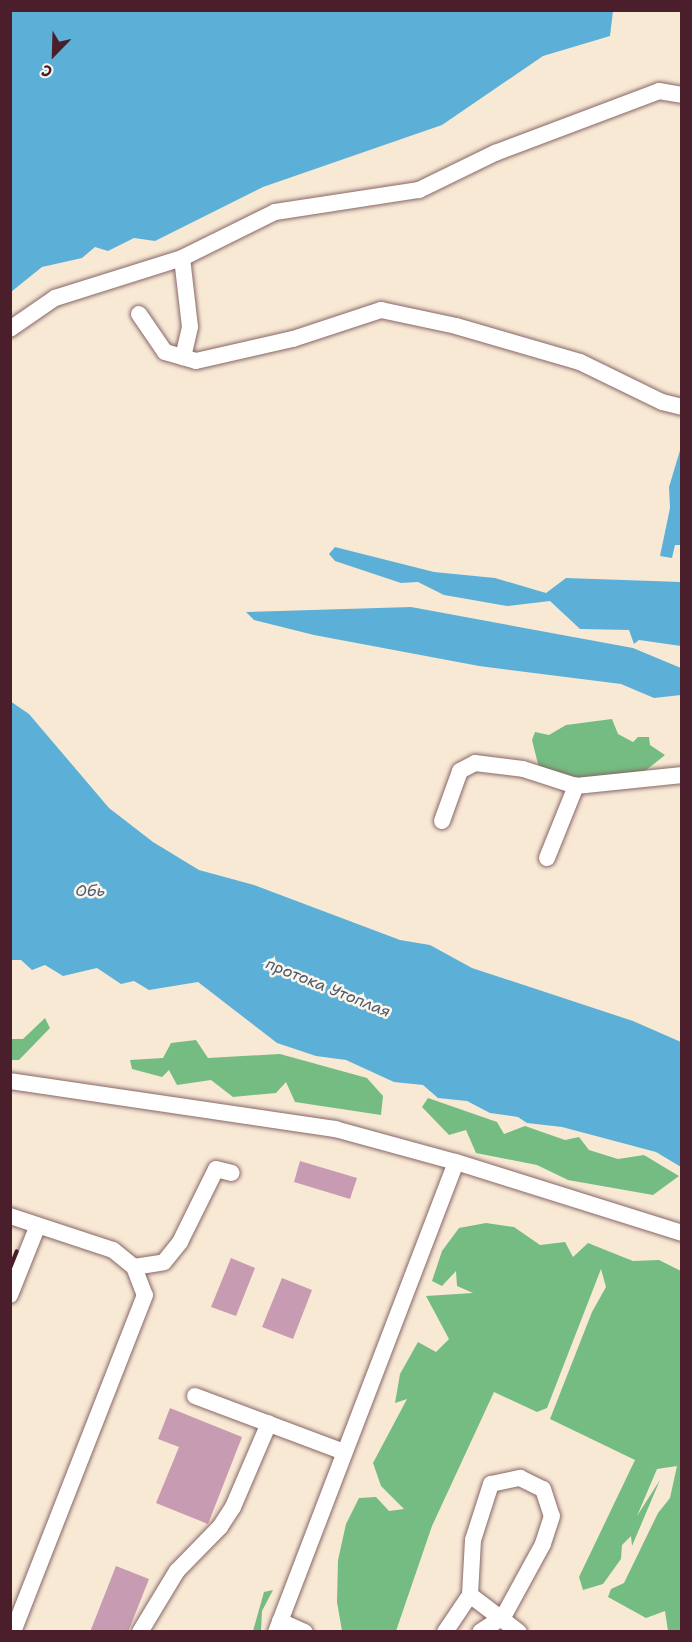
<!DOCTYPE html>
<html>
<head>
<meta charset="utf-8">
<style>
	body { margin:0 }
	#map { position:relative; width:692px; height:1642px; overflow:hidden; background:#f8e9d5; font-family:"Shantell Sans",sans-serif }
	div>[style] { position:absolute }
	.forest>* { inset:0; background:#75bc82 }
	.water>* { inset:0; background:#5cb0d8 }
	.building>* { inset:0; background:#c79bb1 }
	.roads { filter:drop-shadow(0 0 2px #876666) drop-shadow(0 0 2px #876666) }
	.minor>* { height:16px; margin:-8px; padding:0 8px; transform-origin:8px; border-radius:8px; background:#fff }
	.rail>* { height:4px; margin:-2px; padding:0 2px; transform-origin:2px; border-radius:2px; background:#4a1f2b }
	span { translate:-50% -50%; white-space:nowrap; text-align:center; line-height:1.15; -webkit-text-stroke:5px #fbf7ec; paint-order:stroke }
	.water-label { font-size:16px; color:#515970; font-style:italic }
	.frame { position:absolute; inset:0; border:12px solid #4a1f2b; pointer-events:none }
	.north { position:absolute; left:24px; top:24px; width:60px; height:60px; -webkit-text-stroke:4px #fbf7ec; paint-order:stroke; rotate:203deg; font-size:16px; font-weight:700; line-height:24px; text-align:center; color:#4a1f2b }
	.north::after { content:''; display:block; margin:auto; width:21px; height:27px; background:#4a1f2b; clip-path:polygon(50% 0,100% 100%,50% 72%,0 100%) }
</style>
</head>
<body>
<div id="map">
	<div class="forest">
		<div style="clip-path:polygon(612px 719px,618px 734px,633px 742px,638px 737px,649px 737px,650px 745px,665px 755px,645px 771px,578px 781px,541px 769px,538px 764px,532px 740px,535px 732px,549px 735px,566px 725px)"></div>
		<div style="clip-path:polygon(45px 1018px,50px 1028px,19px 1060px,11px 1060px,11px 1039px,23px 1039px)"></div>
		<div style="clip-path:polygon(196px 1040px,208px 1058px,280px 1054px,367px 1078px,383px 1096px,381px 1115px,295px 1102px,286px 1082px,276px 1093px,233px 1097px,211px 1080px,177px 1085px,169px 1070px,162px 1077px,132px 1069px,130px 1060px,163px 1058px,171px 1043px)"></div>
		<div style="clip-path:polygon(428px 1098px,497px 1122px,504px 1134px,525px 1126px,565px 1140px,579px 1137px,589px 1150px,618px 1159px,644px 1155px,679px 1176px,653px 1195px,568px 1180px,537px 1165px,476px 1153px,466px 1130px,449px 1135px,422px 1107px)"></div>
		<div style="clip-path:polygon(486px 1223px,514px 1227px,540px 1245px,565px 1242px,573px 1257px,588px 1243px,633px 1261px,659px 1260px,681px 1271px,681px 1631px,668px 1631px,665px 1611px,646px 1618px,608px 1597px,611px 1589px,624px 1583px,658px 1513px,670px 1498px,677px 1466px,657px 1469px,637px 1516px,660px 1480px,632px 1546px,631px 1536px,622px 1545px,621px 1559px,603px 1584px,583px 1590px,579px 1577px,635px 1460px,550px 1419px,592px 1312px,606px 1287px,601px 1269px,547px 1408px,537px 1412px,494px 1392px,432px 1526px,396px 1631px,342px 1631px,337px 1602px,338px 1560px,346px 1524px,359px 1498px,376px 1497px,389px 1511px,404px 1509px,381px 1486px,373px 1463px,407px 1399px,395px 1403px,400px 1374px,418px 1342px,436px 1352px,449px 1339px,426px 1296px,473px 1293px,457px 1286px,456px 1271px,442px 1286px,432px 1281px,442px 1251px,459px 1228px)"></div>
		<div style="clip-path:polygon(273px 1590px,262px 1611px,261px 1631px,253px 1631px,264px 1592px)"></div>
	</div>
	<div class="water">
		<div style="clip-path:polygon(11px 10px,613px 10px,613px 11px,610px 36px,543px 56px,442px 125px,263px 187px,155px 241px,134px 238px,108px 251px,95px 247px,82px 258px,42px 267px,11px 292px)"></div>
		<div style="clip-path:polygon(681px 447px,681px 545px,675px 545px,672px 558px,660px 556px,670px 508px,669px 487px)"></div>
		<div style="clip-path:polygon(335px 547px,434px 572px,495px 578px,546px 593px,566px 578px,681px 582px,681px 646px,639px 640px,634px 644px,629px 630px,580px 629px,550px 601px,507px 606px,444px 595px,418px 582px,401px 583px,335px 561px,329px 554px)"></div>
		<div style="clip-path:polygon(411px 607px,633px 648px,681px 668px,681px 695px,654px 698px,621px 684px,479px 666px,314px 635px,254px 620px,246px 612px)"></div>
		<div style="clip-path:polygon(10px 701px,29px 714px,109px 808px,153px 842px,199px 870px,254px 885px,400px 940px,430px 945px,472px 968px,633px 1021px,681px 1042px,681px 1167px,656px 1152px,562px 1127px,527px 1123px,518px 1117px,490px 1113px,467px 1101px,438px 1098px,423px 1085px,394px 1082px,346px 1060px,316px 1056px,277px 1043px,198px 982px,149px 990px,134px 981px,121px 984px,97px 968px,63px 976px,45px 965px,32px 970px,21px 960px,11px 960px)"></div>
	</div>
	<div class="building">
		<div style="clip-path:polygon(300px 1161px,357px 1178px,350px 1199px,294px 1182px)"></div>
		<div style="clip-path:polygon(231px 1258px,255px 1268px,236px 1316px,211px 1307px)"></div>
		<div style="clip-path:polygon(282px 1278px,312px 1290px,293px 1339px,262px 1327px)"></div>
		<div style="clip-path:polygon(170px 1408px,242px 1437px,208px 1524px,156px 1503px,179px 1447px,158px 1439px)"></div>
		<div style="clip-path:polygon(116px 1566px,149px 1579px,128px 1632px,90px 1632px)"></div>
	</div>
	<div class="roads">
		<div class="minor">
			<div style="left:182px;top:258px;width:69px;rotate:83.4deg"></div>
			<div style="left:190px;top:327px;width:31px;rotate:103deg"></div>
			<div style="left:139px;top:314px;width:46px;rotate:55.6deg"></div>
			<div style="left:165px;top:352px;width:32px;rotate:16deg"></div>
			<div style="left:196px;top:361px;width:99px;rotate:-12.8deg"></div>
			<div style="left:293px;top:339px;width:93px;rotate:-18.2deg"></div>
			<div style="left:381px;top:310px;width:77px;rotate:12deg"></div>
			<div style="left:456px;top:326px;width:129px;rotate:16.2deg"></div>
			<div style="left:580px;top:362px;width:91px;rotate:26deg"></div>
			<div style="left:662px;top:402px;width:21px;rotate:14deg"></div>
			<div style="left:10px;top:329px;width:55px;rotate:-34.6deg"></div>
			<div style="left:55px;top:298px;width:133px;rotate:-17.5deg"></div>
			<div style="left:182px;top:258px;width:104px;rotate:-26.3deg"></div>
			<div style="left:275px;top:212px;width:146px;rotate:-8.7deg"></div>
			<div style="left:419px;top:190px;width:85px;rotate:-26deg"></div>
			<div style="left:495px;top:153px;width:175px;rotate:-20.7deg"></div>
			<div style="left:659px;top:91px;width:23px;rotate:10deg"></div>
			<div style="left:442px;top:821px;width:53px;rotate:-70.2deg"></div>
			<div style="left:460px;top:771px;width:17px;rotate:-28deg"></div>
			<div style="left:475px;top:763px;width:48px;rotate:7.1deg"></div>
			<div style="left:523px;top:769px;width:56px;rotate:17.8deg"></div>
			<div style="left:576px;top:786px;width:107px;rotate:-5.9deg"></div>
			<div style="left:547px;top:858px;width:78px;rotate:-68.1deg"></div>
			<div style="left:10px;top:1081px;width:329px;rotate:8.4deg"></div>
			<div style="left:335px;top:1129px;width:125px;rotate:15.3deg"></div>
			<div style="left:10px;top:1216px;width:108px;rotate:18.3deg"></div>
			<div style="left:113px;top:1250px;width:27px;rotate:39deg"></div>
			<div style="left:134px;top:1267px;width:30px;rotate:69deg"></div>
			<div style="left:145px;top:1295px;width:362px;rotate:111.4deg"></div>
			<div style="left:134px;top:1267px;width:30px;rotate:-9deg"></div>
			<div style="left:164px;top:1262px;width:26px;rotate:-51deg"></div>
			<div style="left:180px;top:1242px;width:81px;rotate:-63.7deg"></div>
			<div style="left:216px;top:1169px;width:16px;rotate:14deg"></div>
			<div style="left:10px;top:1295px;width:75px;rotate:-68.2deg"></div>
			<div style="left:195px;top:1396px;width:159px;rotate:20.6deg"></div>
			<div style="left:470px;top:1595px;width:61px;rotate:37.1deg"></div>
			<div style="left:280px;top:1621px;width:27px;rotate:24deg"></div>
			<div style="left:140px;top:1632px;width:71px;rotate:-58.8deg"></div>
			<div style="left:177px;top:1571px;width:62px;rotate:-45.7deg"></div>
			<div style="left:220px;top:1527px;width:24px;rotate:-57deg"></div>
			<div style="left:233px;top:1507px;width:91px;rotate:-66.8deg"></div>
			<div style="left:276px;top:1632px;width:503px;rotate:-69.04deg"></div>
			<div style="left:456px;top:1162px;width:237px;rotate:17.4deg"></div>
			<div style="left:445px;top:1632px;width:45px;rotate:-56deg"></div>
			<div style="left:470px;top:1595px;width:55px;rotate:-86.9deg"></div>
			<div style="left:473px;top:1540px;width:59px;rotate:-72.2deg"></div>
			<div style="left:491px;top:1484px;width:30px;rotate:-12deg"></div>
			<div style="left:520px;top:1478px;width:25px;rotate:26deg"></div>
			<div style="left:543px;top:1489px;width:28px;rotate:72deg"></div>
			<div style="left:552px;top:1516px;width:29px;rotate:108deg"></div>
			<div style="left:543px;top:1544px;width:83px;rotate:118.7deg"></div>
			<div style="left:503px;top:1617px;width:27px;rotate:147deg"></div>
		</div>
	</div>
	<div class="rail">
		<div style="left:10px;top:1268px;width:18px;rotate:-68deg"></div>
	</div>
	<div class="water-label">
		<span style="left:90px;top:891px">Обь</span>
		<span style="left:328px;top:988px;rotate:22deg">протока Утоплая</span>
	</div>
	<div class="frame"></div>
	<div class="north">С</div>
</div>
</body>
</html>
